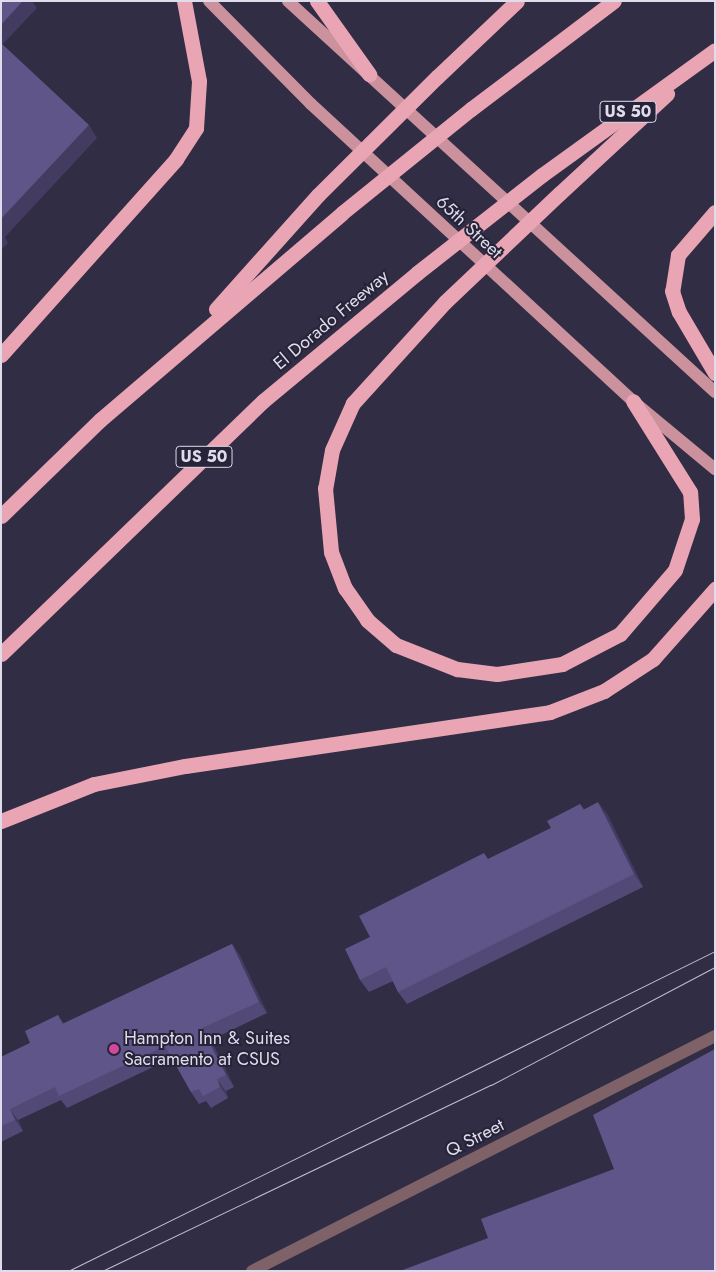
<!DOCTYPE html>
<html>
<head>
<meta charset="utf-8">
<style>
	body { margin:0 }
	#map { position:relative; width:716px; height:1272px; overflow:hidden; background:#312d44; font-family:Jost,sans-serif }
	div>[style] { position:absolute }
	.minor>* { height:12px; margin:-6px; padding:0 6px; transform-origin:6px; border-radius:6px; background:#7e6268 }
	.major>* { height:12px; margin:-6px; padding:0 6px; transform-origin:6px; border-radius:6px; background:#cb929e }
	.highway>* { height:15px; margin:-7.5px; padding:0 7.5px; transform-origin:7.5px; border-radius:7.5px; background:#e9a5b4 }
	.tram>* { height:1px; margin:-0.5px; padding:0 0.5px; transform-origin:0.5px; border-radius:0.5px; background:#c2c0d0 }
	.highway-bridge>* { height:15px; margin:-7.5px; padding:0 7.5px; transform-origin:7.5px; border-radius:7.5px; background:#e9a5b4 }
	.wall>* { inset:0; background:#534976 }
	.shaded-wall>* { inset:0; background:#433c60 }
	.building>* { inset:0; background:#605589 }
	.dots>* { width:14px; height:14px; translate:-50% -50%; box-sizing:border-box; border:2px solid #272339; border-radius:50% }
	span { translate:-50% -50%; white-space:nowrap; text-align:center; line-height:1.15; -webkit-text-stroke:4px #272339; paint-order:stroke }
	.shield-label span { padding:1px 4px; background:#272339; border:1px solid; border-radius:4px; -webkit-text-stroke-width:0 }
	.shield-label { font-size:16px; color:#dfddec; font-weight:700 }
	.street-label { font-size:18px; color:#dfddec }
	.poi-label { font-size:18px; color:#dfddec }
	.left { translate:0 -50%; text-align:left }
	.frame { position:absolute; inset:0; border:2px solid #dfddec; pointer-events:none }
</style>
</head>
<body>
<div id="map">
	<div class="minor">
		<div style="left:252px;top:1271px;width:519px;rotate:-26.91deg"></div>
	</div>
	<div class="major">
		<div style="left:209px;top:1px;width:145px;rotate:45.3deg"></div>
		<div style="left:311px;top:104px;width:438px;rotate:42.7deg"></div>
		<div style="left:633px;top:401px;width:107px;rotate:39.7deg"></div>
		<div style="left:288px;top:1px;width:579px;rotate:42.48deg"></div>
	</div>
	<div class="highway">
		<div style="left:317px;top:1px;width:90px;rotate:54.5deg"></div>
		<div style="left:437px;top:77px;width:110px;rotate:-43.5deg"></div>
		<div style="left:471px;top:109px;width:179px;rotate:-37.1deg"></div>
		<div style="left:542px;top:175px;width:213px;rotate:-35.8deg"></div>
		<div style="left:560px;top:193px;width:146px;rotate:-42.8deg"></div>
		<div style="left:715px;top:212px;width:57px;rotate:130.7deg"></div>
		<div style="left:678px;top:255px;width:36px;rotate:99deg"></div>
		<div style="left:672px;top:291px;width:22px;rotate:72deg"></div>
		<div style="left:679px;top:312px;width:71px;rotate:59.5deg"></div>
		<div style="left:445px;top:302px;width:137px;rotate:132.3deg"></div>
		<div style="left:353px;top:403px;width:51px;rotate:114.1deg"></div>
		<div style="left:332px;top:450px;width:39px;rotate:100deg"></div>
		<div style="left:325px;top:488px;width:64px;rotate:84.6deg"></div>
		<div style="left:331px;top:552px;width:39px;rotate:69deg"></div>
		<div style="left:345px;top:588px;width:39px;rotate:55deg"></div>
		<div style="left:367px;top:620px;width:38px;rotate:41deg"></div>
		<div style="left:396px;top:645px;width:66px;rotate:21.5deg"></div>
		<div style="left:457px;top:669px;width:40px;rotate:7.1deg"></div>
		<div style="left:497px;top:674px;width:66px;rotate:-8.7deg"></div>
		<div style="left:562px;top:664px;width:65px;rotate:-27.3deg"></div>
		<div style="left:620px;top:634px;width:84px;rotate:-49.3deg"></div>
		<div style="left:675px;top:570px;width:54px;rotate:-71.6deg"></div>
		<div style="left:692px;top:519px;width:27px;rotate:-94deg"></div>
		<div style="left:690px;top:492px;width:107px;rotate:-122.1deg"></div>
		<div style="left:216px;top:309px;width:153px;rotate:-48.2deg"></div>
		<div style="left:1px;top:355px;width:263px;rotate:-48.2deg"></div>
		<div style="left:176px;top:159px;width:37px;rotate:-57deg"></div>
		<div style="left:196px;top:128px;width:47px;rotate:-86.3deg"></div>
		<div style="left:199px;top:81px;width:81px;rotate:-100.6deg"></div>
		<div style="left:1px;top:516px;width:138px;rotate:-44.1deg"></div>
		<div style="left:100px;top:420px;width:318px;rotate:-40.5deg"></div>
		<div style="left:1px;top:654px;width:364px;rotate:-44deg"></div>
		<div style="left:263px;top:401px;width:200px;rotate:-39.7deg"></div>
		<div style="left:1px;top:821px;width:100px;rotate:-21.7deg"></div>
		<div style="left:94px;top:784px;width:93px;rotate:-11.2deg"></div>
		<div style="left:185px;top:766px;width:369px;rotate:-8.4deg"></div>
		<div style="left:550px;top:712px;width:58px;rotate:-21.3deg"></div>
		<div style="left:604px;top:691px;width:59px;rotate:-33.1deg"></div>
		<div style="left:653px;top:659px;width:94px;rotate:-48.5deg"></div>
	</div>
	<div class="tram">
		<div style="left:68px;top:1271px;width:722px;rotate:-26.32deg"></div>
		<div style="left:102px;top:1271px;width:431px;rotate:-25.6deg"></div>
		<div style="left:491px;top:1085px;width:253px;rotate:-27.8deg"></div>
	</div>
	<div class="highway-bridge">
		<div style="left:318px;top:195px;width:168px;rotate:-44.8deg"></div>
		<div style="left:342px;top:213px;width:166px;rotate:-38.9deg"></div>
		<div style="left:417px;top:273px;width:159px;rotate:-38.1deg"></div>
		<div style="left:445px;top:302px;width:158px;rotate:-43.5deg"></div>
	</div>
	<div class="wall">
		<div style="clip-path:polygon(580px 804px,584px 809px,607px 814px,643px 887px,407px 1004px,398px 992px,393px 981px,369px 992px,360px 980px,370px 937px,488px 859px,551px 828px)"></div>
		<div style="clip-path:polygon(232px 944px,240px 956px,267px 1013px,211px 1040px,234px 1087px,226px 1091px,228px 1098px,211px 1108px,206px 1101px,199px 1104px,191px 1092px,172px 1058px,67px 1108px,61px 1100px,18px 1120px,23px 1131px,1px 1142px,1px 1057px,30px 1043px,58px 1015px,64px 1024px)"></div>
	</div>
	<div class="shaded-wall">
		<div style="clip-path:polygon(23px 1px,32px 1px,37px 8px,1px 46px,1px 25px)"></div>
		<div style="clip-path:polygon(89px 125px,97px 138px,5px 237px,8px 243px,1px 250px,1px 219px)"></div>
		<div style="clip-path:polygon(598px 802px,607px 814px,643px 887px,634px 874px)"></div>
		<div style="clip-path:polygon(232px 944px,240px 956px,267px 1013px,259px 1002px)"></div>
		<div style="clip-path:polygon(202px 1028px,211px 1040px,234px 1087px,226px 1075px)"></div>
		<div style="clip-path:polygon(217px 1079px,226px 1091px,228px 1098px,220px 1087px)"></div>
		<div style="clip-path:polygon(10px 1109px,18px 1120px,23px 1131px,15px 1120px)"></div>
	</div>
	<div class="building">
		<div style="clip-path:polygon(1px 1px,23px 1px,1px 25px)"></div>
		<div style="clip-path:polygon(1px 43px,89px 125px,1px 219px)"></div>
		<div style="clip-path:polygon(598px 802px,634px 874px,398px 992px,386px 967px,360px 980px,345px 949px,370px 937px,359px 916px,484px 853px,488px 859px,551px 828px,547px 821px,580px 804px,583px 810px)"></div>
		<div style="clip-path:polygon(232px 944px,259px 1002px,202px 1028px,226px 1075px,217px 1079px,220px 1087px,203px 1096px,199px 1089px,191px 1092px,165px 1046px,59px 1096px,55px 1087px,10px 1109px,15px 1120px,1px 1126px,1px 1057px,30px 1043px,25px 1031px,58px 1015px,62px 1024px)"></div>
		<div style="clip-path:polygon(715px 1049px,715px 1271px,400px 1271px,488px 1238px,481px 1219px,614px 1169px,593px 1115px)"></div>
	</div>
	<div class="dots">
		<div style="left:114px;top:1049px;background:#d1479c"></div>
	</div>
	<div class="shield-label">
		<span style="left:628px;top:112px">US 50</span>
		<span style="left:204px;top:457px">US 50</span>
	</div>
	<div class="street-label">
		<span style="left:469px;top:227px;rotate:43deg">65th Street</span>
		<span style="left:331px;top:320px;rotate:-40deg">El Dorado Freeway</span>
		<span style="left:475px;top:1138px;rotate:-27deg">Q Street</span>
	</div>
	<div class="poi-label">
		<span class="left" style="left:124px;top:1049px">Hampton Inn &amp; Suites<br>Sacramento at CSUS</span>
	</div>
	<div class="frame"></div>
</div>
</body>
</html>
